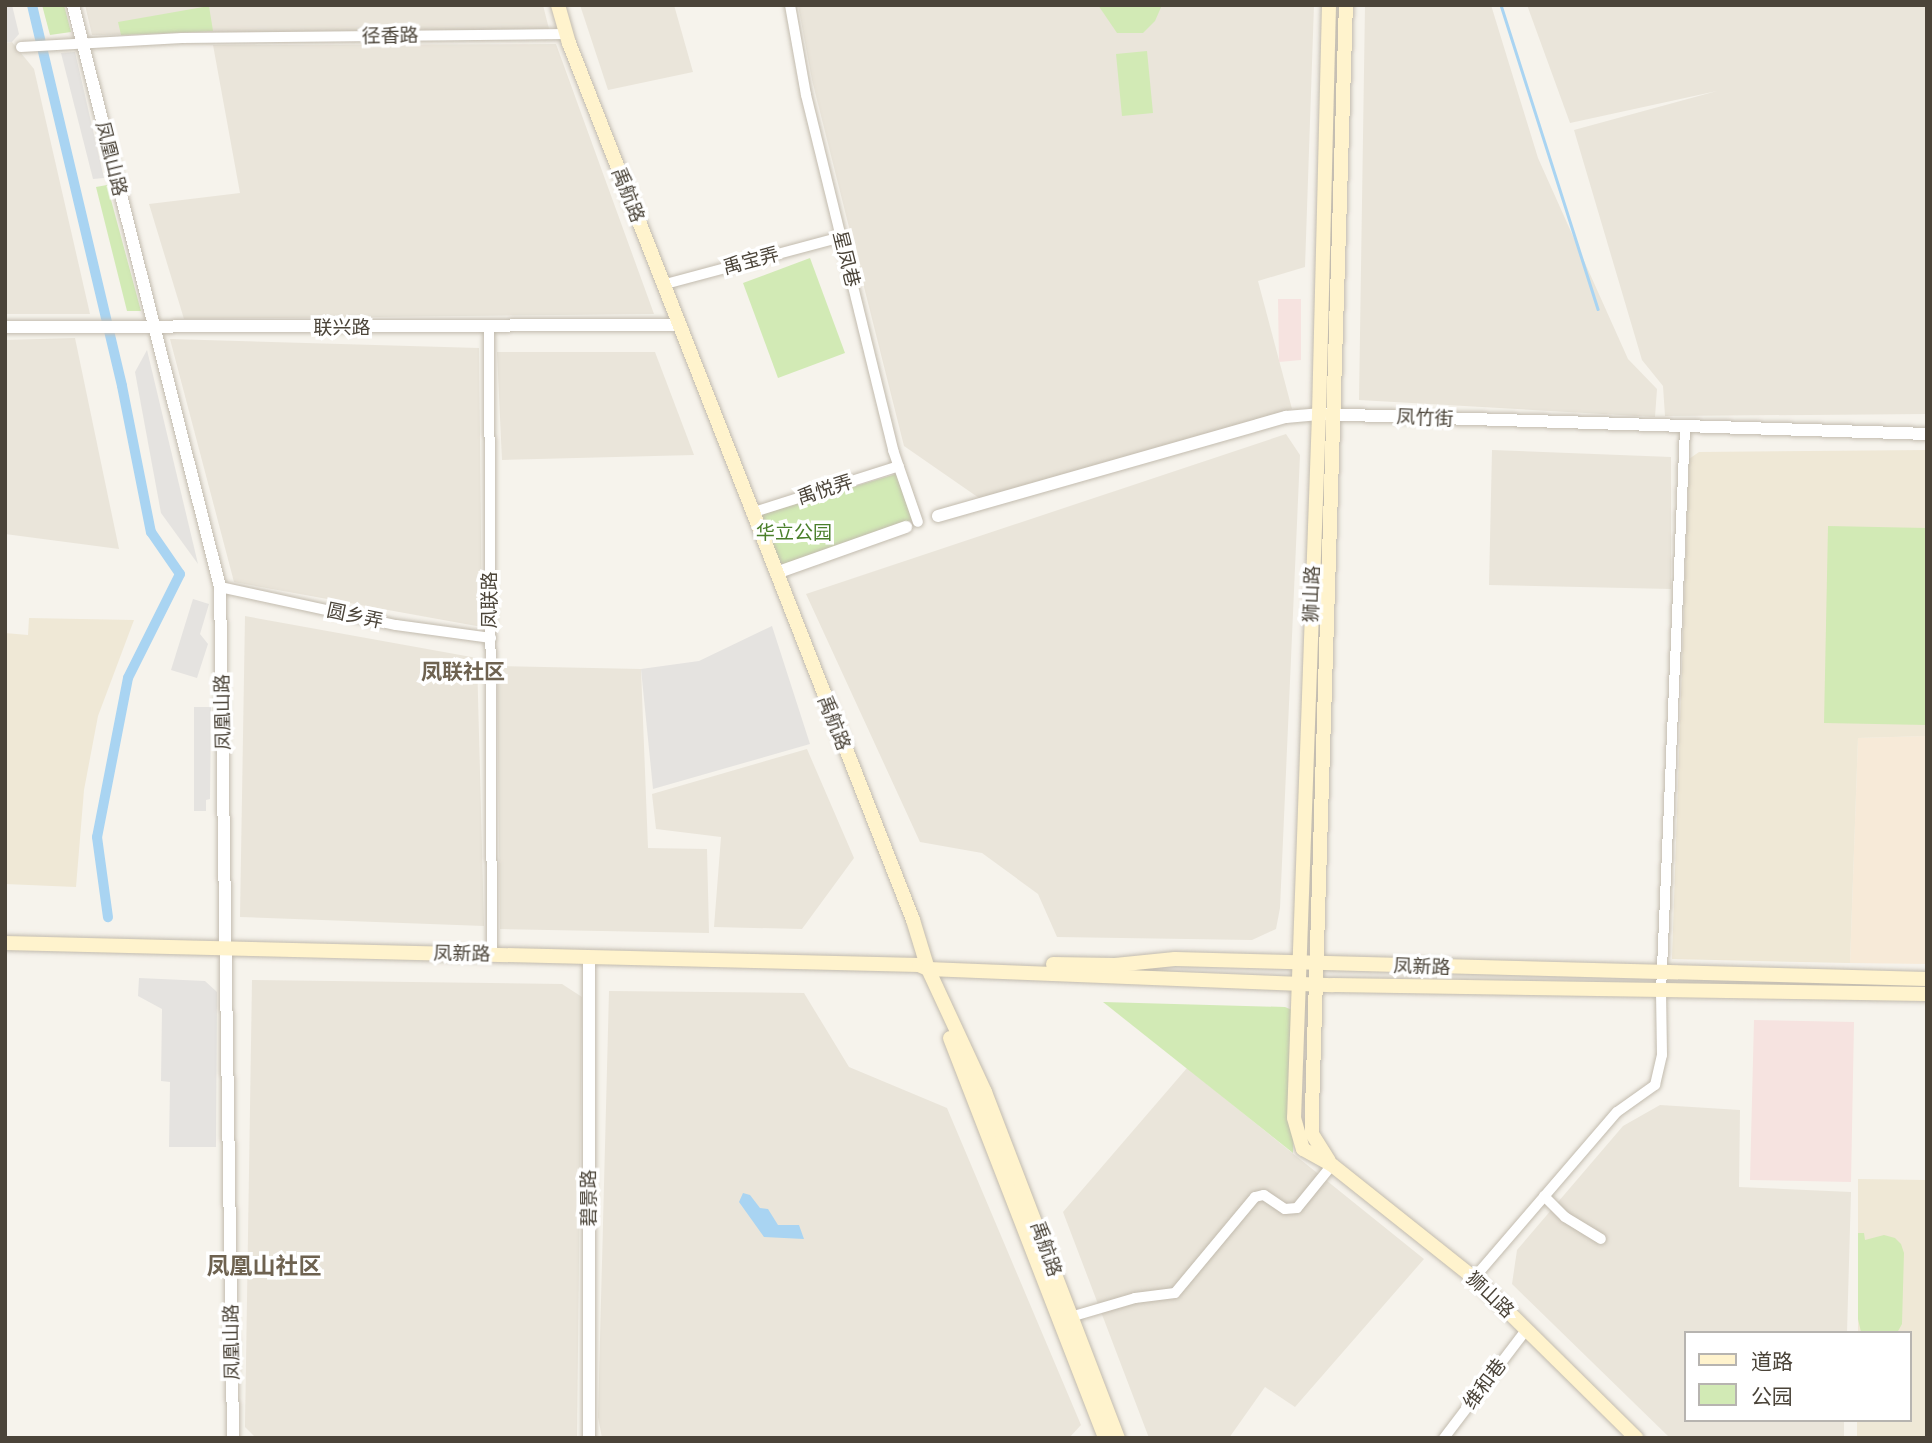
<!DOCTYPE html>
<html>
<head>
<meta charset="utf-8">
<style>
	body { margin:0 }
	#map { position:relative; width:1932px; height:1443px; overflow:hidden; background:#f6f3ec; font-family:Ubuntu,"Noto Sans SC",sans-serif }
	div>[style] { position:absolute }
	.residential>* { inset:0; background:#eae5da }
	.commercial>* { inset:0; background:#f7ead8 }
	.education>* { inset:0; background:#efe8d6 }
	.medical>* { inset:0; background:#f6e3e0 }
	.green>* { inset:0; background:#d2eab5 }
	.parking>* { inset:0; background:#e5e3e0 }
	.water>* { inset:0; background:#a9d4f2 }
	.stream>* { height:2.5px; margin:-1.25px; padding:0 1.25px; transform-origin:1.25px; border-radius:1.25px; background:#a9d4f2 }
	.canal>* { height:10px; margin:-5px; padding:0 5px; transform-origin:5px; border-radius:5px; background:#a9d4f2 }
	.roads { filter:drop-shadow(0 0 2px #c2bbae) drop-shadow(0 0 2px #c2bbae) }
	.minor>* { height:10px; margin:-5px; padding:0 5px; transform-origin:5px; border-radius:5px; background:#fff }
	.tertiary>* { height:12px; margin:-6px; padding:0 6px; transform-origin:6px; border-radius:6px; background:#fff }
	.secondary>* { height:14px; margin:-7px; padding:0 7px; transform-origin:7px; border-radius:7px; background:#fff3cd }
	span { translate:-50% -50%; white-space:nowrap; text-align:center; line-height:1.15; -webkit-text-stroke:7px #fff; paint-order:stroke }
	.street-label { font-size:19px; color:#4b4439 }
	.park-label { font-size:19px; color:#4a7f2a }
	.neighbourhood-label { font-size:21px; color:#6e6250; font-weight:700 }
	.quarter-label { font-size:23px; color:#6e6250; font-weight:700 }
	.frame { position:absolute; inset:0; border:7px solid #4b4439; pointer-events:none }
	.legend { position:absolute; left:1684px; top:1331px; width:228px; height:91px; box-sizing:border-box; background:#fff; border:2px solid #b7b4b0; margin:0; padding:9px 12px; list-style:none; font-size:21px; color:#4b4439 }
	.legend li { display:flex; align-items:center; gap:14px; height:35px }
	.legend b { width:35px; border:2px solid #b7b4b0 }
</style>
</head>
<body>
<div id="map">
	<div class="residential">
		<div style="clip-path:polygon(85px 5px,543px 5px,549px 29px,92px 35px)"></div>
		<div style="clip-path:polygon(580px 5px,674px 5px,693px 72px,608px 90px)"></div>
		<div style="clip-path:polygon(798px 5px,1314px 5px,1305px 267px,1258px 281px,1292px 409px,979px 498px,904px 446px,812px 80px)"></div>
		<div style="clip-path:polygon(1365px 5px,1491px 5px,1538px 158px,1628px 359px,1657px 389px,1655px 417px,1359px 400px)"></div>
		<div style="clip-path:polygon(1527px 5px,1927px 5px,1927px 414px,1665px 416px,1663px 386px,1642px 360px,1574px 130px,1717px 91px,1570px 123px)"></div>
		<div style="clip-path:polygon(12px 42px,34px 69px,90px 314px,5px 314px,5px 43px)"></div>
		<div style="clip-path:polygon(556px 44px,654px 314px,184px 319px,149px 204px,240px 193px,213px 45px)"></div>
		<div style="clip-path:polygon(75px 338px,119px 549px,5px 534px,5px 340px)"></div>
		<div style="clip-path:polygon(170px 339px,479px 348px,482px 627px,234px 582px)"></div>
		<div style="clip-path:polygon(497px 352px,655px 352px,694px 455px,502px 460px)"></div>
		<div style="clip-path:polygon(1286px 434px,1300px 455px,1280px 908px,1276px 929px,1252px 940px,1057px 937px,1038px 894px,982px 853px,920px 842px,806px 594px)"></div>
		<div style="clip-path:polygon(1492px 450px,1671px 457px,1671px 589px,1489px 585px)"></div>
		<div style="clip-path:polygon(245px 616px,477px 658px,484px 926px,240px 917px)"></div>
		<div style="clip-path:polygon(497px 666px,641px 669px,648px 848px,707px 849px,709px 933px,500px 929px)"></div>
		<div style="clip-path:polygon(807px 749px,854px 858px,802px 929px,714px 927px,721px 837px,656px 829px,652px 794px)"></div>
		<div style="clip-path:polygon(252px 980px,562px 984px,582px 997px,577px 1438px,256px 1438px,245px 1427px)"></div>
		<div style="clip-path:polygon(609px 991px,804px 993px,849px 1067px,947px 1108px,1081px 1425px,1069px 1438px,602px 1438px,598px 1417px)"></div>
		<div style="clip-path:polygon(1187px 1068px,1424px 1259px,1295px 1407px,1265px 1387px,1229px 1438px,1149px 1438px,1063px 1212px)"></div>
		<div style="clip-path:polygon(1660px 1105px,1740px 1110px,1739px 1187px,1851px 1192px,1847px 1333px,1685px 1333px,1685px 1420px,1844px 1420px,1844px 1438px,1669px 1437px,1512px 1284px,1517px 1250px,1623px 1126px)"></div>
	</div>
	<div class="commercial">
		<div style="clip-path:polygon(1927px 736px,1927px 964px,1850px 963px,1858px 738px)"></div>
	</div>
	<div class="education">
		<div style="clip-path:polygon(1927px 450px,1927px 736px,1858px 738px,1850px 963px,1672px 959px,1689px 459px,1699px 452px)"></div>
		<div style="clip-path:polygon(29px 618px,134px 620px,98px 716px,84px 790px,76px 887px,5px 884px,5px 633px,28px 635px)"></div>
		<div style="clip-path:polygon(1858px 1179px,1927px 1180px,1927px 1438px,1857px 1438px,1857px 1420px,1909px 1420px,1909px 1333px,1858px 1333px)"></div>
	</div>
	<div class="medical">
		<div style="clip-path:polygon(1278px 299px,1301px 299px,1301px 360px,1279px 362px)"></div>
		<div style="clip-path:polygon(1754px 1020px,1854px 1022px,1851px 1182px,1750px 1180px)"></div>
	</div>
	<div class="green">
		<div style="clip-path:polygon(42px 5px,64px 5px,71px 32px,50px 35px)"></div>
		<div style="clip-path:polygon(1098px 5px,1162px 5px,1155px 21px,1143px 33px,1117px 33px)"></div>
		<div style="clip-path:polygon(209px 6px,213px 31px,121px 35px,118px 22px)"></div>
		<div style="clip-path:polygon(1147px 51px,1153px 113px,1122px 116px,1116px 54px)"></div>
		<div style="clip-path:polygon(107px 185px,141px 311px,127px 311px,96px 187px)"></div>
		<div style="clip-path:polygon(810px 258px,845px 353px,778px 378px,743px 283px)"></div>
		<div style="clip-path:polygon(896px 474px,917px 518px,779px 567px,756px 516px)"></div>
		<div style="clip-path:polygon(1828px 526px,1927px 528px,1927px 725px,1824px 723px)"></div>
		<div style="clip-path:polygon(1103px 1002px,1285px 1007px,1297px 1012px,1293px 1153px)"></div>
		<div style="clip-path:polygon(1858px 1233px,1864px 1233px,1865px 1240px,1884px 1235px,1895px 1238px,1901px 1244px,1904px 1253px,1902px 1324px,1897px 1333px,1861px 1332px,1858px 1319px)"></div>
	</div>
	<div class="parking">
		<div style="clip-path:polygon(5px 5px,12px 5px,19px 34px,12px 42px,5px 43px)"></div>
		<div style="clip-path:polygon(75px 52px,104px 178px,93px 179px,61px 53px)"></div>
		<div style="clip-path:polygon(147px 350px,198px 564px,161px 513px,135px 372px)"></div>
		<div style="clip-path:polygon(193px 599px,209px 604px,200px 634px,208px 644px,197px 678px,171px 670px)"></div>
		<div style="clip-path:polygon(772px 626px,810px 744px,653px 789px,641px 669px,699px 661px)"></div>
		<div style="clip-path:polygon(194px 707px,211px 707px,210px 799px,206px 800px,206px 811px,194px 811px)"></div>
		<div style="clip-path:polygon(139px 978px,205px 981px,217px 992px,216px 1147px,169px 1147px,170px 1082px,161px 1081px,162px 1009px,138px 996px)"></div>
	</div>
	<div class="water">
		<div style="clip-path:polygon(743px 1193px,750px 1195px,760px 1208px,768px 1209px,778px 1225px,799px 1225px,804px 1239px,764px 1237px,739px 1202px)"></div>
	</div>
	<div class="stream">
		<div style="left:1501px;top:5px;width:319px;rotate:72.3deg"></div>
	</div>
	<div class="canal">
		<div style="left:32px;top:5px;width:391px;rotate:76.7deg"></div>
		<div style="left:122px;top:386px;width:149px;rotate:78.8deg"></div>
		<div style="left:151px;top:532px;width:51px;rotate:55.4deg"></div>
		<div style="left:180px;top:574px;width:116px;rotate:116.6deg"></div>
		<div style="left:128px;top:678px;width:162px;rotate:101deg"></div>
		<div style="left:97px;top:837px;width:81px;rotate:82.2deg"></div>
	</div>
	<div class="roads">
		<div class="minor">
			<div style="left:790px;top:5px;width:91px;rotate:79.9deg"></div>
			<div style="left:806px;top:95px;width:366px;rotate:76.2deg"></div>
			<div style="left:893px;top:450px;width:76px;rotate:70.9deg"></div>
			<div style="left:21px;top:47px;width:161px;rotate:-3.2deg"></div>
			<div style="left:182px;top:38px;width:384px;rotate:-0.6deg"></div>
			<div style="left:662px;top:285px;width:185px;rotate:-15deg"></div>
			<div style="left:489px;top:328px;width:627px;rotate:89.73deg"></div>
			<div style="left:751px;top:513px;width:155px;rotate:-17.6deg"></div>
			<div style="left:220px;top:587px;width:180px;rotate:12.2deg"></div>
			<div style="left:396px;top:625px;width:96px;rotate:7.8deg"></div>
			<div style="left:1544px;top:1196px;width:30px;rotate:45deg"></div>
			<div style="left:1565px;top:1217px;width:42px;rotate:31.4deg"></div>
			<div style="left:1474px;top:1278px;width:219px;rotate:-49.3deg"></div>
			<div style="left:1617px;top:1112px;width:47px;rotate:-35.4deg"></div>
			<div style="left:1655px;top:1085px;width:31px;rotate:-77deg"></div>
			<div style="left:1662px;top:1055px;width:63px;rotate:-90.9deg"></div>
			<div style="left:1661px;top:992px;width:565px;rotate:-87.56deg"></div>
			<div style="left:1067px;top:1318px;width:71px;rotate:-16.4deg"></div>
			<div style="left:1135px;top:1298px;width:40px;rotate:-7.1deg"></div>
			<div style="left:1175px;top:1293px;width:125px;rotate:-50.2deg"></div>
			<div style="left:1255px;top:1197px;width:9px;rotate:-13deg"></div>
			<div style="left:1264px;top:1195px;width:25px;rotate:34deg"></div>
			<div style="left:1285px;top:1209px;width:12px;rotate:-5deg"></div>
			<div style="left:1297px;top:1208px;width:55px;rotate:-50.9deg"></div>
			<div style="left:1444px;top:1438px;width:136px;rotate:-52.8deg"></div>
		</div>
		<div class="tertiary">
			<div style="left:73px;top:5px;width:600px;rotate:75.82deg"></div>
			<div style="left:220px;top:587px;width:851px;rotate:89.12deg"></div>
			<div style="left:5px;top:327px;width:673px;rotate:-0.17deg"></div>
			<div style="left:938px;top:516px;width:362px;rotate:-15.9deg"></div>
			<div style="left:1286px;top:417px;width:33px;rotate:-5deg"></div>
			<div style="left:1319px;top:414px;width:608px;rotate:1.88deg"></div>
			<div style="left:776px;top:573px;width:138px;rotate:-19.5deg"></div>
			<div style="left:589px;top:958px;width:480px;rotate:90deg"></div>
		</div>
		<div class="secondary">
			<div style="left:558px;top:5px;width:40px;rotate:74deg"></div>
			<div style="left:569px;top:43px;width:942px;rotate:68.58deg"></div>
			<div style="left:913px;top:920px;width:51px;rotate:73deg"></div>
			<div style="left:928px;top:969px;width:136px;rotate:65.1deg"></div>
			<div style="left:985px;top:1092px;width:371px;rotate:69deg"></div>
			<div style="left:1329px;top:5px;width:409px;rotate:91.4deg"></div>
			<div style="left:1319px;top:414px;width:704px;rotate:92.03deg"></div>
			<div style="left:1294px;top:1118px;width:32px;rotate:74deg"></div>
			<div style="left:1303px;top:1149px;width:33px;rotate:29deg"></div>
			<div style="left:1332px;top:1165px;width:181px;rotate:38.5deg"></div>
			<div style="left:1474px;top:1278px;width:228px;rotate:44.6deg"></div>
			<div style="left:5px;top:943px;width:914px;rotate:1.38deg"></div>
			<div style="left:919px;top:965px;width:10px;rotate:24deg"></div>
			<div style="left:928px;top:969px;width:405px;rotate:2.3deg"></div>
			<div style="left:1333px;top:985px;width:594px;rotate:0.87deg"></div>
			<div style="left:1053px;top:964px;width:62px;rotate:0.9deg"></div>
			<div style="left:1115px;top:965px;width:60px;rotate:-5.7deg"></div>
			<div style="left:1175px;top:959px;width:752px;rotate:1.52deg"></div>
			<div style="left:950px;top:1038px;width:429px;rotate:68.8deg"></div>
			<div style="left:1329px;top:1161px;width:32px;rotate:-122deg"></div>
			<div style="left:1312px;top:1134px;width:25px;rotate:-90deg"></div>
			<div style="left:1312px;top:1109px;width:1105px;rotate:-88.24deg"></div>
		</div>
	</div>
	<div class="street-label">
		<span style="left:390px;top:36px;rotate:-1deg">径香路</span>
		<span style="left:111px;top:159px;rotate:76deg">凤凰山路</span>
		<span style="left:628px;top:195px;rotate:69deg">禹航路</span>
		<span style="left:846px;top:259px;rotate:76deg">星凤巷</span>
		<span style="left:751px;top:261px;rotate:-15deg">禹宝弄</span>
		<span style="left:342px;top:328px">联兴路</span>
		<span style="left:1425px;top:418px;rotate:2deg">凤竹街</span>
		<span style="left:825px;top:490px;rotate:-18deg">禹悦弄</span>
		<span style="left:1312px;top:594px;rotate:-88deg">狮山路</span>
		<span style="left:490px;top:600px;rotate:-90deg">凤联路</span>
		<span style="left:355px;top:616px;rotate:12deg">圆乡弄</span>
		<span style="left:223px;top:712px;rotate:-91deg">凤凰山路</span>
		<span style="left:834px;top:723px;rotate:69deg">禹航路</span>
		<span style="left:462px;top:954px;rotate:1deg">凤新路</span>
		<span style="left:1422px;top:967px;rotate:2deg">凤新路</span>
		<span style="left:589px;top:1198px;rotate:-90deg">碧景路</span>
		<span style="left:1046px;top:1249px;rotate:71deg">禹航路</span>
		<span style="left:1490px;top:1295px;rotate:43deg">狮山路</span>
		<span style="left:232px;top:1342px;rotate:-91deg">凤凰山路</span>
		<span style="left:1485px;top:1384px;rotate:-53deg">维和巷</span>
	</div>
	<div class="park-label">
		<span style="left:794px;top:533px">华立公园</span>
	</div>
	<div class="neighbourhood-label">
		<span style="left:463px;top:671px">凤联社区</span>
	</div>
	<div class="quarter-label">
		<span style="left:264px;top:1266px">凤凰山社区</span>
	</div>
	<div class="frame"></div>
	<ul class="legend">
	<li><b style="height:9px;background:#fff3cd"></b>道路</li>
	<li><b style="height:19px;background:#d2eab5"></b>公园</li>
	</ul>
</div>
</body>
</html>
